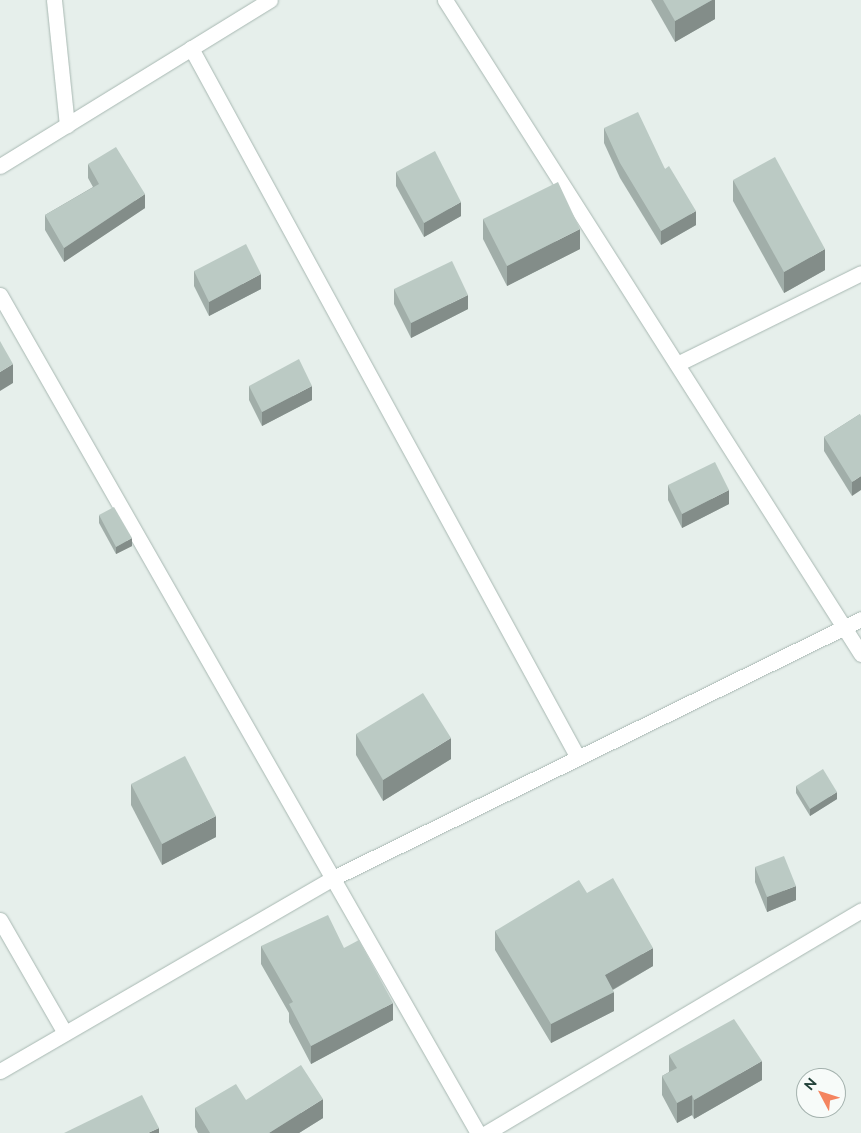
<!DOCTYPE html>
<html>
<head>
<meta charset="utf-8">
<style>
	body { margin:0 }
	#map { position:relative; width:861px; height:1133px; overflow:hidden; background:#e6efeb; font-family:Raleway,sans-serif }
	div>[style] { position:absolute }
	.roads { filter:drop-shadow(0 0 1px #a8b8b2) drop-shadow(0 0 1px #a8b8b2) }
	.street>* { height:15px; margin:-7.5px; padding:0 7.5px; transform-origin:7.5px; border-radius:7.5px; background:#fff }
	.wall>* { inset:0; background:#a1aea9 }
	.shaded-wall>* { inset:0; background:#838d89 }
	.building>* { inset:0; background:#bbcac4 }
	span { translate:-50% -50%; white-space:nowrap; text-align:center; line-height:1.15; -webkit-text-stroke:5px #f7fbf9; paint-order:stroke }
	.north { position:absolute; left:796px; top:1068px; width:50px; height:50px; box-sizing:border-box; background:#f7fbf9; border:1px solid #a3b1ad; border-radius:50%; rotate:310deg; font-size:14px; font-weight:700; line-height:20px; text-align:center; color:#24423a }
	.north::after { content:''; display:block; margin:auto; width:18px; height:22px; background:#f4845f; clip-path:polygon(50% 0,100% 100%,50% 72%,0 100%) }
</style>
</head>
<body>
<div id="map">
	<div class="roads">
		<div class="street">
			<div style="left:54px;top:0;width:126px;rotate:84.1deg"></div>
			<div style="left:445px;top:0;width:775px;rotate:57.54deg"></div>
			<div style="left:191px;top:48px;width:806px;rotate:61.4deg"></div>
			<div style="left:0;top:166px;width:317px;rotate:-31.6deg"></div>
			<div style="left:0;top:295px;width:965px;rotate:60.3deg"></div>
			<div style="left:677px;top:364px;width:205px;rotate:-26.3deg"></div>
			<div style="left:0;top:920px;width:130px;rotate:60.1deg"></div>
			<div style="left:0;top:1071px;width:385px;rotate:-30.1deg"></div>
			<div style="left:333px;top:878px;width:588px;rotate:-26.13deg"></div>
			<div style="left:486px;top:1133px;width:436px;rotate:-30.7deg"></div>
		</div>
	</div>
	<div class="wall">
		<div style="clip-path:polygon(651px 0,715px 0,715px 19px,675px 42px)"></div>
		<div style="clip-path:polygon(604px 128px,665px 169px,696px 225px,661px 245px,620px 178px,604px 143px)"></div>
		<div style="clip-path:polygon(88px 164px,145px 208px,64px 262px,45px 230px,45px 215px,93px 187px,88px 178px)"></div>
		<div style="clip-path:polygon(396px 172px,461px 216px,424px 237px,396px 186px)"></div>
		<div style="clip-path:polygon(733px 180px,825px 270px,784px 293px,733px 201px)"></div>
		<div style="clip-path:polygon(483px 219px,580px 249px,507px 286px,483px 239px)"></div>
		<div style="clip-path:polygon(194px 271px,261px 289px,209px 316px,194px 286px)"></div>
		<div style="clip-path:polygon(394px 289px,468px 309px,411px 338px,394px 304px)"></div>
		<div style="clip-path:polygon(249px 386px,312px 400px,262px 426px,249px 400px)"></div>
		<div style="clip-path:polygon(860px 414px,852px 496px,824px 451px,824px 437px)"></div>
		<div style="clip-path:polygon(668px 485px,729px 504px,682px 528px,668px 500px)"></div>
		<div style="clip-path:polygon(99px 515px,132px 546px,116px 554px,99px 523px)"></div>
		<div style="clip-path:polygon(356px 734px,451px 759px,383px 801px,356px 755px)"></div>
		<div style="clip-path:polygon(131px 784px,216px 837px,162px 865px,131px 805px)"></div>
		<div style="clip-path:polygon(796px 786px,837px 799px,810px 816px,796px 793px)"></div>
		<div style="clip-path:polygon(755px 867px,796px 900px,767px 912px,755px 882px)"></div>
		<div style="clip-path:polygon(587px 893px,653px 966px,613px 990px,614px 1011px,551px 1043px,495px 950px,495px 931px)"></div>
		<div style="clip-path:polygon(261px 946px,344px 948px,393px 1020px,311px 1064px,289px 1022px,289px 1013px,261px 964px)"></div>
		<div style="clip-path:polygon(669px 1055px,762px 1080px,694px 1119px,692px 1115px,677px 1123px,662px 1095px,662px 1076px,669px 1072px)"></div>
		<div style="clip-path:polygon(246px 1100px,323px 1118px,299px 1133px,198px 1133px,195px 1127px,195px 1108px)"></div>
	</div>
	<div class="shaded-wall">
		<div style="clip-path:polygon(712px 0,715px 0,715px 19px,675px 42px,675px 21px)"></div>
		<div style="clip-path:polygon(145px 194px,145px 208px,64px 262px,64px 248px)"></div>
		<div style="clip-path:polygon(461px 202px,461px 216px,424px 237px,424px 223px)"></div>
		<div style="clip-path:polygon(696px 211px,696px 225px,661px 245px,661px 231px)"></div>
		<div style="clip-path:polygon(580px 229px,580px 249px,507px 286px,507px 266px)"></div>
		<div style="clip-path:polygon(825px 249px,825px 270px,784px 293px,784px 272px)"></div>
		<div style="clip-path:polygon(261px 274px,261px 289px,209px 316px,209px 302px)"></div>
		<div style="clip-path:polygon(468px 295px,468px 309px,411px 338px,411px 323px)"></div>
		<div style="clip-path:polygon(13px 364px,13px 383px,0 391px,0 372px)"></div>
		<div style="clip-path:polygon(312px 386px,312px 400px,262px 426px,262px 412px)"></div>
		<div style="clip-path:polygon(861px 476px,861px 490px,852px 496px,852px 482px)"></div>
		<div style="clip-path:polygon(729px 490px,729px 504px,682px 528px,682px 514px)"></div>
		<div style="clip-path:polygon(132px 538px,132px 546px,116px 554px,116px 547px)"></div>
		<div style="clip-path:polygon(451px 738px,451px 759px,383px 801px,383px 780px)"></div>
		<div style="clip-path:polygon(837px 792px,837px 799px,810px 816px,810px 809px)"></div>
		<div style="clip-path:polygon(216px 816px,216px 837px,162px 865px,162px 844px)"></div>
		<div style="clip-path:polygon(796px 886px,796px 900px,767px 912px,767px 897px)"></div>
		<div style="clip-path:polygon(653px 948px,653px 966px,605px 994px,605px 975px)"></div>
		<div style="clip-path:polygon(614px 992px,614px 1011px,551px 1043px,551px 1024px)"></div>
		<div style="clip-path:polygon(393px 1003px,393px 1020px,311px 1064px,311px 1046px)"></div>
		<div style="clip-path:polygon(762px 1061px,762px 1080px,694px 1119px,694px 1100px)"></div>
		<div style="clip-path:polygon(692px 1095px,692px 1115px,677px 1123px,677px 1103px)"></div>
		<div style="clip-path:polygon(323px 1099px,323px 1118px,299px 1133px,269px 1133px)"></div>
		<div style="clip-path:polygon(159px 1128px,159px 1133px,148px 1133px)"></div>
	</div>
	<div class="building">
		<div style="clip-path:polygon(663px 0,712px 0,675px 21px)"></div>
		<div style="clip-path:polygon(638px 112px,665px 169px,669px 166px,696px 211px,661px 231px,620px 163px,604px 128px)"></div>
		<div style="clip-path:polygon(116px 147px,145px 194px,64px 248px,45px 215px,99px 184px,88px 164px)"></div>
		<div style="clip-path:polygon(435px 151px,461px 202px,424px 223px,396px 172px)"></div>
		<div style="clip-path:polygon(775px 157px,825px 249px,784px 272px,733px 180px)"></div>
		<div style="clip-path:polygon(558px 182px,580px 229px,507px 266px,483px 219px)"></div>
		<div style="clip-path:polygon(246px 244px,261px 274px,209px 302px,194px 271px)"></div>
		<div style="clip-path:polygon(452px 261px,468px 295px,411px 323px,394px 289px)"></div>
		<div style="clip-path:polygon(0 341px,13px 364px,0 372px)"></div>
		<div style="clip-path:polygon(299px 359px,312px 386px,262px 412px,249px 386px)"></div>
		<div style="clip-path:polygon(860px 414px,861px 416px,861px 476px,852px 482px,824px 437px)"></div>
		<div style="clip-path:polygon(715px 462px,729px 490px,682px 514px,668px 485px)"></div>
		<div style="clip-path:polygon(114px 507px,132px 538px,116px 547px,99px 515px)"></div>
		<div style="clip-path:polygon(423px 693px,451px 738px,383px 780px,356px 734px)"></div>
		<div style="clip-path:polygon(185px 756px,216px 816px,162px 844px,131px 784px)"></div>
		<div style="clip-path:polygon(823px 769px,837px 792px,810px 809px,796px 786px)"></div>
		<div style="clip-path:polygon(784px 856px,796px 886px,767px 897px,755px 867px)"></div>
		<div style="clip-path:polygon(613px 878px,653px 948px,605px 975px,614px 992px,551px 1024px,495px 931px,579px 880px,587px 893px)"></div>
		<div style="clip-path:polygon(328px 915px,344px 948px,359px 940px,393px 1003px,311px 1046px,289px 1004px,293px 1002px,261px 946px)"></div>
		<div style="clip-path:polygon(734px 1019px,762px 1061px,694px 1100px,692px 1095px,677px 1103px,662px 1076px,677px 1068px,669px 1055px)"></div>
		<div style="clip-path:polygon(301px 1065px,323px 1099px,269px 1133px,210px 1133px,195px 1108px,236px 1084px,246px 1100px)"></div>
		<div style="clip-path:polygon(142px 1095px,159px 1128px,148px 1133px,64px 1133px)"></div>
	</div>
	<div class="north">N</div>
</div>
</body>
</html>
